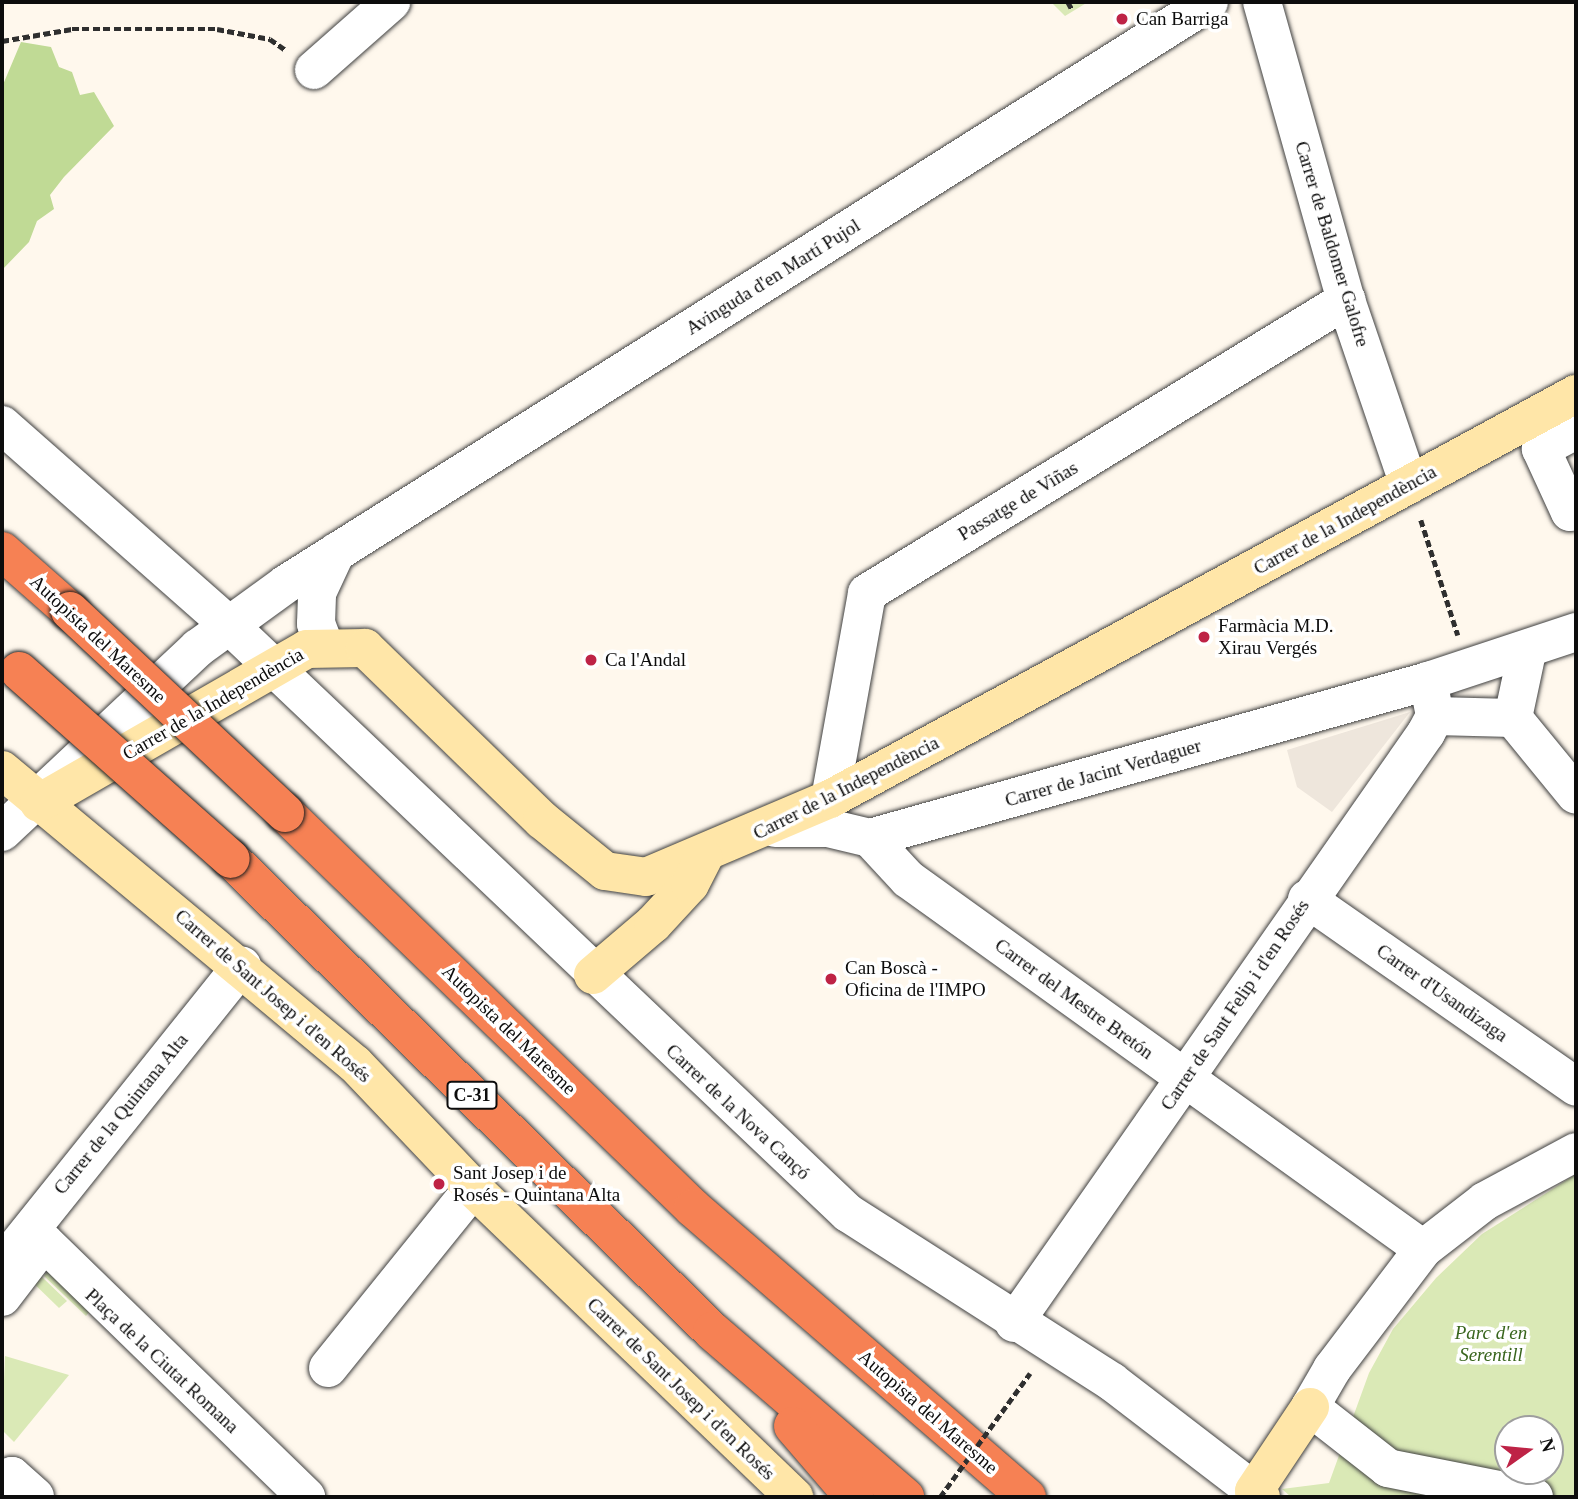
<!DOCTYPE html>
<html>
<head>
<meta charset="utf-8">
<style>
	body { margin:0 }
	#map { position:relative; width:1578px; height:1499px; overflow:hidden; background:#fff8ed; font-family:Georgia,serif }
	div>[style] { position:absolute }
	.green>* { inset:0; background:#dae9b6 }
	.forest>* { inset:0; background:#c0da95 }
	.plaza>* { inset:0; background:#eee6dc }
	.path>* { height:4.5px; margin-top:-2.25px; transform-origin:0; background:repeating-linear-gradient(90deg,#2f2f2f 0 7px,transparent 0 10.5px) }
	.roads { filter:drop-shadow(0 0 2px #404040) drop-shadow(0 0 2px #404040) }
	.street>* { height:38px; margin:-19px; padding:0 19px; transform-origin:19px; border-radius:19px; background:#fff }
	.secondary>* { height:38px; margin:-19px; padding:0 19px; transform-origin:19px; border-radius:19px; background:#ffe6a8 }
	.highway>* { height:38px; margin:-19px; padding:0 19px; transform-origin:19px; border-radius:19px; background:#f68154 }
	.path-bridge>* { height:4.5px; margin-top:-2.25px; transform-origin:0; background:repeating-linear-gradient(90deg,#2f2f2f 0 7px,transparent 0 10.5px) }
	.bridges { filter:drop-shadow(0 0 2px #1e1e1e) drop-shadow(0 0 2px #1e1e1e) }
	.highway-bridge>* { height:38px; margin:-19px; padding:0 19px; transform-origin:19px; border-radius:19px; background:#f68154 }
	.dots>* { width:19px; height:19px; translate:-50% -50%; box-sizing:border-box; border:4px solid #fff; border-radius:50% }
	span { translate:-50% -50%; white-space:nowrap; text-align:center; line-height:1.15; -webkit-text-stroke:7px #fff; paint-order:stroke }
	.shield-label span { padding:2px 5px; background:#fff; border:2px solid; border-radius:5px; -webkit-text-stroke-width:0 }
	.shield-label { font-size:18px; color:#0d0d0d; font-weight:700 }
	.poi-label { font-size:19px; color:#0d0d0d }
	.left { translate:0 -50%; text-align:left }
	.street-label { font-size:19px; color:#0d0d0d }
	.park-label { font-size:19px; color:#38651d; font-style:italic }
	.frame { position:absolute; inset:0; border:4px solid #0d0d0d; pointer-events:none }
	.north { position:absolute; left:1494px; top:1415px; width:70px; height:70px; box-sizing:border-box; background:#fff; border:2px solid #9e9e9e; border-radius:50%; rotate:75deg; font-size:19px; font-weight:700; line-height:28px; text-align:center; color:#0d0d0d }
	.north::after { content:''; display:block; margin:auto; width:24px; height:32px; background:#be2346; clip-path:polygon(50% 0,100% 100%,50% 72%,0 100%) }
</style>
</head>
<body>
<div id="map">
	<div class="green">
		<div style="clip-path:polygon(1051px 2px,1088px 2px,1065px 16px)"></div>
		<div style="clip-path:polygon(evenodd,1576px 1174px,1576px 1497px,1291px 1497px,1282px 1489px,1329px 1483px,1369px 1373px,1393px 1329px,1436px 1278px,1482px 1234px,1576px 1174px,1508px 1429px,1550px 1429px,1550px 1471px,1508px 1471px,1508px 1429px)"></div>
		<div style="clip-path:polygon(50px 1268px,93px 1307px,86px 1316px,44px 1276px)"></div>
		<div style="clip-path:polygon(26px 1276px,41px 1276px,67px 1301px,59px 1308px)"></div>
		<div style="clip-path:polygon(5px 1356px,69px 1375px,14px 1442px,2px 1430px)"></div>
	</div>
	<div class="forest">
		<div style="clip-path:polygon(21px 42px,51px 47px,59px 67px,72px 72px,80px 95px,94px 92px,114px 126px,64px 177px,50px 195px,54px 209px,37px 221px,29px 242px,2px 270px,2px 87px)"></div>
	</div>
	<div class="plaza">
		<div style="clip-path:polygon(1410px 712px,1332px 812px,1297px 787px,1287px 750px)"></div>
	</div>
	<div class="path">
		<div style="left:1068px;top:2px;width:10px;rotate:61deg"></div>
		<div style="left:2px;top:41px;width:71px;rotate:-9.7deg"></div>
		<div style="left:72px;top:29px;width:145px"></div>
		<div style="left:217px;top:29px;width:54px;rotate:10.7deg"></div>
		<div style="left:270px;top:39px;width:19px;rotate:35deg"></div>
		<div style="left:1421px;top:520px;width:121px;rotate:72.2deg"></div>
	</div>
	<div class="roads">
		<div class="street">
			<div style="left:1262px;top:2px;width:310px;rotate:74.3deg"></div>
			<div style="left:1346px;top:300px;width:195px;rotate:71.2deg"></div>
			<div style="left:314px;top:70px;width:103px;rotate:-41.4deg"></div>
			<div style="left:2px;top:425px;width:303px;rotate:41.4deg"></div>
			<div style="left:229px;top:625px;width:854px;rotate:43.53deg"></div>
			<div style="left:848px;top:1213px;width:313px;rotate:32.6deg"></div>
			<div style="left:1112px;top:1382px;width:179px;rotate:37.5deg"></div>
			<div style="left:1576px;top:430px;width:40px;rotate:152deg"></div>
			<div style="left:1541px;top:449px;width:69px;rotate:65.3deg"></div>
			<div style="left:1570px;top:512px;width:6px;rotate:-18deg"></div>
			<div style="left:325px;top:647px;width:25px;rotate:-111deg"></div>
			<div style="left:316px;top:624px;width:31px;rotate:-88deg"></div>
			<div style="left:317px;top:593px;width:45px;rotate:-65.1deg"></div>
			<div style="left:1527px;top:652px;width:67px;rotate:102deg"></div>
			<div style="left:1513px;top:718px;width:99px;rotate:50.7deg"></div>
			<div style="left:1435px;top:716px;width:78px;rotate:1.5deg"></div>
			<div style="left:830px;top:799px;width:209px;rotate:-79.8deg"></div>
			<div style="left:867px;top:593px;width:562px;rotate:-31.45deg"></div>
			<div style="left:775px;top:828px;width:53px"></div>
			<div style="left:828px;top:828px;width:43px;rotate:13.4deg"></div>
			<div style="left:870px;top:838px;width:580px;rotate:-15.71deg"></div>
			<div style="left:1428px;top:681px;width:156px;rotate:-18.3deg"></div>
			<div style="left:2px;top:832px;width:269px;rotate:-43.2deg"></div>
			<div style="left:198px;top:648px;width:109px;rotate:-36deg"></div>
			<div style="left:286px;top:584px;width:1091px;rotate:-32.23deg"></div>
			<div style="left:870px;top:838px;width:56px;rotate:47.2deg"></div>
			<div style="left:908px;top:879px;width:634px;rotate:35.7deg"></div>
			<div style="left:1307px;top:899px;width:328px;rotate:34.9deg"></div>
			<div style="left:10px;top:1255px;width:371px;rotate:-51.3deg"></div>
			<div style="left:2px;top:1297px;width:69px;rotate:-52.6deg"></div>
			<div style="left:44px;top:1242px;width:366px;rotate:44.2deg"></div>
			<div style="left:1014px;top:1323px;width:720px;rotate:-55.07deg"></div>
			<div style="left:1426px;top:733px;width:19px;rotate:-62deg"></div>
			<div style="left:1435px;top:716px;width:36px;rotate:-101deg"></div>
			<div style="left:328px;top:1368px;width:231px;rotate:-51.1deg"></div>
			<div style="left:2px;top:1486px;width:14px;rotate:-45deg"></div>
			<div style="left:12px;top:1476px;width:31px;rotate:42deg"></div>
			<div style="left:1534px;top:1497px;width:149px;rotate:-168.8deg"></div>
			<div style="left:1388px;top:1468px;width:99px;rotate:-142deg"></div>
			<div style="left:1310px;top:1407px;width:44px;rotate:-59.9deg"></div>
			<div style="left:1332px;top:1369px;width:151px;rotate:-52.8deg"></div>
			<div style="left:1423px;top:1249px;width:78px;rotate:-37.7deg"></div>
			<div style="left:1485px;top:1201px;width:103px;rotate:-28.3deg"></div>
		</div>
		<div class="secondary">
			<div style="left:2px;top:770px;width:459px;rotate:39.8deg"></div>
			<div style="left:355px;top:1064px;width:171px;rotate:46.4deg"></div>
			<div style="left:473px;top:1188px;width:446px;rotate:43.9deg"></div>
			<div style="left:39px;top:803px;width:309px;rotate:-29.9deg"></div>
			<div style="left:307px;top:649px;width:58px;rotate:-1deg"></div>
			<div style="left:365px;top:648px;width:247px;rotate:44.2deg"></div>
			<div style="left:542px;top:820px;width:81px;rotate:39deg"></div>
			<div style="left:605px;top:871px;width:41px;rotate:8.3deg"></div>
			<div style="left:646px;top:877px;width:200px;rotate:-23deg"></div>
			<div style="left:830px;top:799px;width:849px;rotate:-28.5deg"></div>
			<div style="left:593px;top:975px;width:79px;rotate:-40.4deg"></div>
			<div style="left:653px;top:924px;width:54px;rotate:-47.2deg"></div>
			<div style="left:690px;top:884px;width:30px;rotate:-63deg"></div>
			<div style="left:1261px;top:1497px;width:9px;rotate:-139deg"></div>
			<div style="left:1254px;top:1491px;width:101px;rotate:-56.3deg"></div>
		</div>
		<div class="highway">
			<div style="left:2px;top:551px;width:91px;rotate:41.4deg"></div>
			<div style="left:285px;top:813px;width:568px;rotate:44.07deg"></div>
			<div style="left:693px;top:1208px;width:442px;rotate:40.9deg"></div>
			<div style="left:231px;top:859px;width:674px;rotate:44.46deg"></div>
			<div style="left:712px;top:1331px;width:255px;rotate:40.7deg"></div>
			<div style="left:793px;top:1426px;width:94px;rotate:49.3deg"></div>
		</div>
	</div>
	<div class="path-bridge">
		<div style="left:940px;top:1497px;width:153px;rotate:-54deg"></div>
	</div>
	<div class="bridges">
		<div class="highway-bridge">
			<div style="left:70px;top:611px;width:295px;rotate:43.2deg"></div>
			<div style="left:19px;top:671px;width:283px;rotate:41.6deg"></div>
		</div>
	</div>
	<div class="dots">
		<div style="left:1122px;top:19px;background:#be2346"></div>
		<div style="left:1204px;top:637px;background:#be2346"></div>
		<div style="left:591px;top:660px;background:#be2346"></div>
		<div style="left:831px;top:979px;background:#be2346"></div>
		<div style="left:439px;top:1184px;background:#be2346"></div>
	</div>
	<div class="shield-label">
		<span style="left:472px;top:1095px">C-31</span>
	</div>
	<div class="poi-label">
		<span class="left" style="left:1136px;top:19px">Can Barriga</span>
		<span class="left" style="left:1218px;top:637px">Farmàcia M.D.<br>Xirau Vergés</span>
		<span class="left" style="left:605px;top:660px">Ca l'Andal</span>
		<span class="left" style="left:845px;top:979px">Can Boscà -<br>Oficina de l'IMPO</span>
		<span class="left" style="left:453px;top:1184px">Sant Josep i de<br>Rosés - Quintana Alta</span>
	</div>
	<div class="street-label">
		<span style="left:1332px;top:244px;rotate:73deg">Carrer de Baldomer Galofre</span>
		<span style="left:773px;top:277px;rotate:-32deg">Avinguda d'en Martí Pujol</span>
		<span style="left:1018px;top:501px;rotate:-31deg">Passatge de Viñas</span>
		<span style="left:1345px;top:520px;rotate:-29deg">Carrer de la Independència</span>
		<span style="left:98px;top:639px;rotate:43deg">Autopista del Maresme</span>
		<span style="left:213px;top:704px;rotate:-30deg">Carrer de la Independència</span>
		<span style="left:1103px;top:773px;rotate:-16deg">Carrer de Jacint Verdaguer</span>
		<span style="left:846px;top:788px;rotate:-27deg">Carrer de la Independència</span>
		<span style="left:1442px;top:993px;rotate:35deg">Carrer d'Usandizaga</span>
		<span style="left:273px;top:996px;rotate:41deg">Carrer de Sant Josep i d'en Rosés</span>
		<span style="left:1074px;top:999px;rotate:36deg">Carrer del Mestre Bretón</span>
		<span style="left:1235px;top:1005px;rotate:-56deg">Carrer de Sant Felip i d'en Rosés</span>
		<span style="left:509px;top:1030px;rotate:44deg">Autopista del Maresme</span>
		<span style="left:738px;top:1112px;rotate:43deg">Carrer de la Nova Cançó</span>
		<span style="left:121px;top:1114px;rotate:-51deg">Carrer de la Quintana Alta</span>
		<span style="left:162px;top:1361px;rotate:43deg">Plaça de la Ciutat Romana</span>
		<span style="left:681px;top:1389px;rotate:44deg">Carrer de Sant Josep i d'en Rosés</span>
		<span style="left:928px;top:1412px;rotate:41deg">Autopista del Maresme</span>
	</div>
	<div class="park-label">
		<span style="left:1491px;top:1344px">Parc d'en<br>Serentill</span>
	</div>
	<div class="frame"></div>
	<div class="north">N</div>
</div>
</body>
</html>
